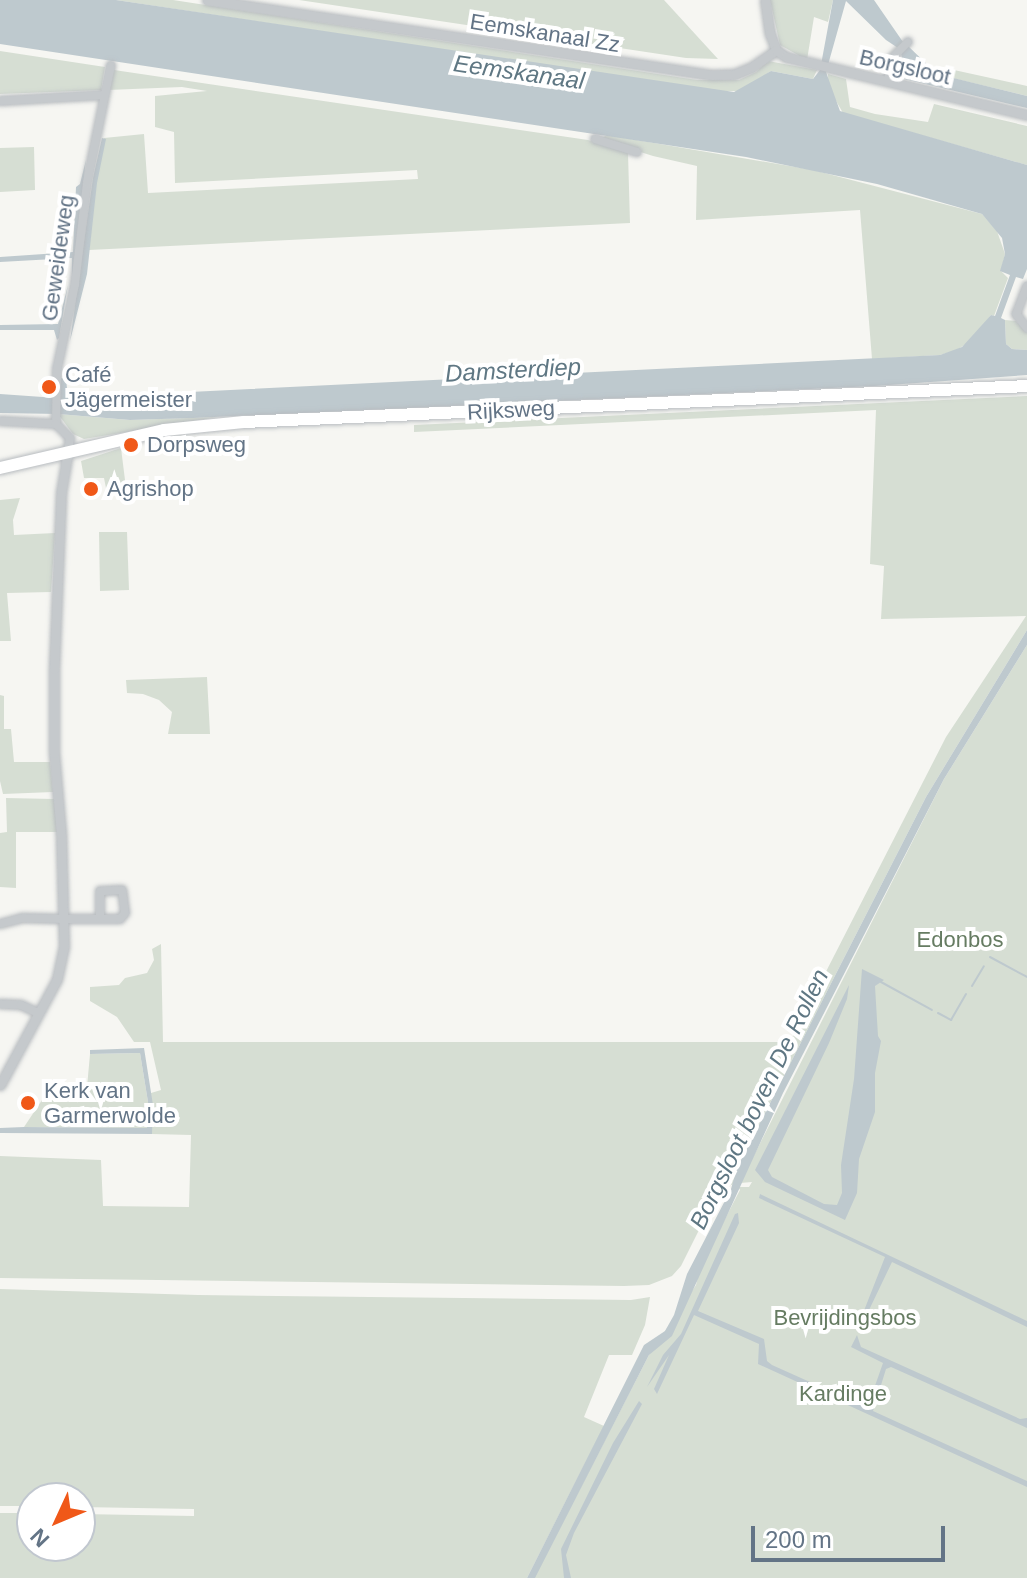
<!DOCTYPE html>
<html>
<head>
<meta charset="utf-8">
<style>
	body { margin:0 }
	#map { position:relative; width:1027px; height:1578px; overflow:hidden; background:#f6f6f2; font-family:Arial,sans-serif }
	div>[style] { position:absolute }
	.green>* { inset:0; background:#d6ded3 }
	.water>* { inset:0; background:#bec9ce }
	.stream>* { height:2px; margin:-1px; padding:0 1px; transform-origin:1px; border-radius:1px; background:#bec9ce }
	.roads { filter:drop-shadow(0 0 2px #b8bcc0) drop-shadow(0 0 2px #b8bcc0) }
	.minor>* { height:8px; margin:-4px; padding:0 4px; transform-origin:4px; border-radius:4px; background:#c5c9cc }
	.tertiary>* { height:9px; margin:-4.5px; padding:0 4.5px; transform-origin:4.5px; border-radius:4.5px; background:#c5c9cc }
	.primary>* { height:12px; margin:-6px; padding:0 6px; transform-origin:6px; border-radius:6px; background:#fff }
	.dots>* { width:22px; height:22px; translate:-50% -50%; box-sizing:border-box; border:4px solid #fff; border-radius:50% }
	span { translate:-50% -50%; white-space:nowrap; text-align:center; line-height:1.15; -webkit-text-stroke:8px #fff; paint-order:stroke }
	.street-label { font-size:22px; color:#637486 }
	.poi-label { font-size:22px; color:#637486 }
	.left { translate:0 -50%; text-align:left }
	.park-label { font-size:22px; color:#667c62 }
	.water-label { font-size:24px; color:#5f7783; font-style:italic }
	.north { position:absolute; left:16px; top:1482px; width:80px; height:80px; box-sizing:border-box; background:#fff; border:2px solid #c1c7cf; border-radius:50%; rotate:226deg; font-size:22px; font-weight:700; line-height:32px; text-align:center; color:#637486 }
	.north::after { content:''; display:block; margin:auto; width:28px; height:36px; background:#f05818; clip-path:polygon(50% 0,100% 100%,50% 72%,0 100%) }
	.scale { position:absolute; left:751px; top:1526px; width:194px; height:36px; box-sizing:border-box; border:4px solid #637486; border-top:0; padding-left:10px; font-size:24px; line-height:28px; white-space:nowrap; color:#637486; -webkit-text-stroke:6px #fff; paint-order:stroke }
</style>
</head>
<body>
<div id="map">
	<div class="green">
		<div style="clip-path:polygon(116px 0,173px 0,697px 80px,739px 80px,756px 72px,768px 61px,817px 70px,813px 79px,771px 71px,740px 91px,717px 91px)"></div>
		<div style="clip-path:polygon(299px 0,664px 0,718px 59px,686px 58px)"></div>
		<div style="clip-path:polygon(770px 0,833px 0,828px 22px,814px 17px,807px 60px,780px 45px)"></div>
		<div style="clip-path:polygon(0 51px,105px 67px,101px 90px,0 94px)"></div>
		<div style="clip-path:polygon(114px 70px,588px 140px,628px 153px,630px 223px,89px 250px,92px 189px,104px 138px,144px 134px,148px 193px,418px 179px,417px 170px,175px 183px,174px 132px,155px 127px,155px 96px,207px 91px,182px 87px,108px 90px)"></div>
		<div style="clip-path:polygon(954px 70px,1027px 86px,1027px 96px,952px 78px)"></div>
		<div style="clip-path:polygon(828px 74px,846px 79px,850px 107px,875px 114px,928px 122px,934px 104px,1027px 126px,1027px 165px,843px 113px,828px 87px)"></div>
		<div style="clip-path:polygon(607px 135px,813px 170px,982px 214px,997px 231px,1005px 254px,1001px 271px,1008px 278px,994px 316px,991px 315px,973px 339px,957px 350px,940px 355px,872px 359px,860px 210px,696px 220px,697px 166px,653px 156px,600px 139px)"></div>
		<div style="clip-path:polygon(34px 147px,35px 190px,0 192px,0 148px)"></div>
		<div style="clip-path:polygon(1005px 320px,1016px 321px,1027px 332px,1027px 350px,1012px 349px,1006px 344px)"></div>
		<div style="clip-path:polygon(1027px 396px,1027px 630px,926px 797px,737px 1168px,734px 1184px,722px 1188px,716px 1196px,681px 1266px,672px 1276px,649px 1285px,624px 1286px,0 1278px,0 1156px,101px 1160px,103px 1206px,189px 1207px,191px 1135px,152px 1134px,151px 1093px,161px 1090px,150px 1042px,134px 1042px,117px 1017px,90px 1001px,90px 987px,119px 985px,125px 978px,147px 973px,154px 960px,152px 949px,161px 944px,163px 1042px,790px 1042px,946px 737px,1026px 616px,881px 619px,884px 566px,870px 564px,876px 410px,414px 432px,414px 425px)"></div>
		<div style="clip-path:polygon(58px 414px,130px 420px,218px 417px,84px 439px,73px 434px)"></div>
		<div style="clip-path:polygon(121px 448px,126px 488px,106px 488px,104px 478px,84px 478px,81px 461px)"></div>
		<div style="clip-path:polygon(20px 498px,13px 520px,14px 535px,55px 533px,51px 592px,7px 593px,11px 641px,0 641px,0 500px)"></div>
		<div style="clip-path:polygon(99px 532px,127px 532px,129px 590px,100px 591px)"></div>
		<div style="clip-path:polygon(1027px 645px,1027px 1578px,534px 1578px,649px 1355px,696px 1285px,701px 1265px,740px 1190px,738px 1187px,749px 1187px,752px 1182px,740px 1183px,944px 779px)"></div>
		<div style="clip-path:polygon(207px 677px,210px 734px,168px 734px,172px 712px,159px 700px,143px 694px,127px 693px,126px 680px)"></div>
		<div style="clip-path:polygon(0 695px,4px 696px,4px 729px,11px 729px,14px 762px,50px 762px,53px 792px,3px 794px,0 781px)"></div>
		<div style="clip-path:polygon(6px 798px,54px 799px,57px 832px,16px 832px,16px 888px,0 887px,0 833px,7px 832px)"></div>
		<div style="clip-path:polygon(140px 1053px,148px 1102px,147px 1128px,24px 1127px,44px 1097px,44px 1080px,87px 1087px,90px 1054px)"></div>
		<div style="clip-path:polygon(0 1289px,198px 1295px,631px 1300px,650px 1297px,645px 1325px,632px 1355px,609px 1355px,584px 1417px,604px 1426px,527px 1578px,0 1578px,0 1513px,32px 1513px,32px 1546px,80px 1546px,80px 1514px,194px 1516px,194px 1509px,80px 1507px,80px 1498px,32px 1498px,32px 1506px,0 1506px)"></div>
	</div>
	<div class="water">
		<div style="clip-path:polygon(0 0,116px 0,734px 92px,771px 71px,813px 79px,820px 70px,833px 0,874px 0,903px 42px,898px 48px,886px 40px,846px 1px,826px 72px,840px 111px,1027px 165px,1027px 269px,1023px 279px,1016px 277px,1001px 318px,1005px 320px,1006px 344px,1012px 349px,1027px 350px,1027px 375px,875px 386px,193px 418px,130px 420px,58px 414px,0 413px,0 394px,57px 398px,61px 378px,66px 379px,68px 398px,940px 355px,962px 347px,991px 315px,995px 316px,1010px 275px,1000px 271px,1005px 254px,1002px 238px,982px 214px,877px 184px,746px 157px,0 44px)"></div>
		<div style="clip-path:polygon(907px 45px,937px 74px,1027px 96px,1027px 108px,904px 79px,901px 51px)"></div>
		<div style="clip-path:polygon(102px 138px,106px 139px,97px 183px,87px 274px,70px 341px,93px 178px)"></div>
		<div style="clip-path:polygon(86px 160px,72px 280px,72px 258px,0 262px,0 257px,73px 252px,76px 187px,80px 184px)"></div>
		<div style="clip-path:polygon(68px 285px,59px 338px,57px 340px,54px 330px,0 330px,0 325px,58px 324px)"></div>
		<div style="clip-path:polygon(1027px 630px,1027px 645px,944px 779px,783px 1093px,672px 1336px,649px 1355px,535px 1578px,527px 1578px,644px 1345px,665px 1331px,674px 1315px,687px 1274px,731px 1189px,737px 1168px,926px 797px)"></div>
		<div style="clip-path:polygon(862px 969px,884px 980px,875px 986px,878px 1036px,881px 1041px,875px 1073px,875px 1112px,859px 1159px,857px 1193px,845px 1220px,765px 1182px,755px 1170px,849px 985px,847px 999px,829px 1043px,768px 1170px,772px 1177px,824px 1204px,837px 1205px,842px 1193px,841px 1165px,854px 1079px)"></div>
		<div style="clip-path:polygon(144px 1048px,153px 1105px,152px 1134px,0 1133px,0 1128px,24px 1127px,147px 1128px,148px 1102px,140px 1053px,90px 1054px,90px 1050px)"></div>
		<div style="clip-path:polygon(760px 1194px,1027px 1321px,1027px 1327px,892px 1262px,859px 1331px,858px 1326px,885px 1257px,759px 1198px)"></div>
		<div style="clip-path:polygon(738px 1213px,739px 1223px,698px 1311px,764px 1339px,767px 1361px,772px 1365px,859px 1404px,870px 1400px,883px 1363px,851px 1347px,857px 1335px,861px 1347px,1020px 1419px,1027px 1418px,1027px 1428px,891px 1367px,886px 1369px,873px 1411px,1027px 1481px,1027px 1487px,758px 1364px,759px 1344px,694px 1315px,657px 1394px,654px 1389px,669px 1355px,647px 1387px,663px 1355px,681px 1334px,735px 1214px)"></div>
		<div style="clip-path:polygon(639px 1401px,642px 1404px,574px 1533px,566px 1555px,571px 1578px,564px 1578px,561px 1549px,613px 1443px)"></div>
	</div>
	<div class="stream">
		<div style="left:990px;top:957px;width:42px;rotate:28.4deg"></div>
		<div style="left:881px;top:982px;width:58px;rotate:28.8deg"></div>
		<div style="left:972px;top:986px;width:23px;rotate:-59deg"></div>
		<div style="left:938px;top:1013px;width:15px;rotate:28deg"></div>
		<div style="left:951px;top:1020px;width:30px;rotate:-60deg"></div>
	</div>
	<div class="roads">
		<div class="minor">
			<div style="left:888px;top:82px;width:23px;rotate:-83deg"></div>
			<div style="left:891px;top:59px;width:24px;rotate:-45deg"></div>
			<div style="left:0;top:101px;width:104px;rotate:-3.3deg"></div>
			<div style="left:595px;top:139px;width:44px;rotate:17.2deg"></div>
			<div style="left:1027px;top:286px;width:30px;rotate:111deg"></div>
			<div style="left:1016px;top:314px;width:18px;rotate:52deg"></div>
			<div style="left:0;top:421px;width:56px;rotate:3.1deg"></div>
			<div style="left:56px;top:424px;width:55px;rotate:-89deg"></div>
			<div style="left:57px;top:369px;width:87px;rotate:-78deg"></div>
			<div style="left:75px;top:284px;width:102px;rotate:-83.2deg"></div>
			<div style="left:87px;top:183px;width:120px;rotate:-78.5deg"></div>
			<div style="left:56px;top:424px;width:20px;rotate:45deg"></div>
			<div style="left:70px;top:438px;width:13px;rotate:99deg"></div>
			<div style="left:0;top:924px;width:23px;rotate:-15deg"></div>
			<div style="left:22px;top:918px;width:41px;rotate:1.4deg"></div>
			<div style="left:63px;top:919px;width:57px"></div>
			<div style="left:120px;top:919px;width:8px;rotate:-50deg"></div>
			<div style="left:125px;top:913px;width:23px;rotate:-97deg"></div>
			<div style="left:122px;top:890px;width:22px;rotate:177deg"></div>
			<div style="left:100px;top:891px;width:28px;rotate:90deg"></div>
			<div style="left:0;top:1004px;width:21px;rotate:3deg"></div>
			<div style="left:21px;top:1005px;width:19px;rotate:25deg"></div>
		</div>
		<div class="tertiary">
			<div style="left:207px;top:0;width:511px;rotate:8.45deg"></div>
			<div style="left:712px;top:75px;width:23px;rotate:-2deg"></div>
			<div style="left:735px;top:74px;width:18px;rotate:-22deg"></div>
			<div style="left:752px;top:67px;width:29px;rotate:-35deg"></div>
			<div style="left:765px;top:0;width:34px;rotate:82deg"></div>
			<div style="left:770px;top:34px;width:17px;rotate:69deg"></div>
			<div style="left:776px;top:50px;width:12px;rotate:35deg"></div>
			<div style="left:786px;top:57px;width:248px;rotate:13.5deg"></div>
			<div style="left:0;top:1085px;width:120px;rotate:-61.7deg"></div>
			<div style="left:57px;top:979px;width:33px;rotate:-78deg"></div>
			<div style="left:64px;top:947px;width:113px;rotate:-91.5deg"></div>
			<div style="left:61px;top:834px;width:81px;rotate:-94.9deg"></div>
			<div style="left:54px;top:753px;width:84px;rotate:-90deg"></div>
			<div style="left:54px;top:669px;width:176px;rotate:-87.7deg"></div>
			<div style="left:61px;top:493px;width:43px;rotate:-80.5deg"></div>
		</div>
		<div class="primary">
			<div style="left:0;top:468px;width:168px;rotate:-13deg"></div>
			<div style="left:164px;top:430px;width:80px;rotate:-5.7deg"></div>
			<div style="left:244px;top:422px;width:784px;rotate:-2.63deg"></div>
		</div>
	</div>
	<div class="dots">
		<div style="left:49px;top:387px;background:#f05818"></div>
		<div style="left:131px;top:445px;background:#f05818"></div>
		<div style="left:91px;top:489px;background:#f05818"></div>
		<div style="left:28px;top:1103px;background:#f05818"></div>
	</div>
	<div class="street-label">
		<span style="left:545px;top:33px;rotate:9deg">Eemskanaal Zz</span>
		<span style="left:905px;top:67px;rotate:13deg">Borgsloot</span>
		<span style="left:58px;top:258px;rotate:-82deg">Geweideweg</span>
		<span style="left:511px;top:410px;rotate:-3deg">Rijksweg</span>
	</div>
	<div class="poi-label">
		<span class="left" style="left:65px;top:387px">Café<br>Jägermeister</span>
		<span class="left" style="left:147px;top:445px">Dorpsweg</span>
		<span class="left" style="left:107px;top:489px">Agrishop</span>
		<span class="left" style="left:44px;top:1103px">Kerk van<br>Garmerwolde</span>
	</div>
	<div class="park-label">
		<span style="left:960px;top:940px">Edonbos</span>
		<span style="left:845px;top:1318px">Bevrijdingsbos</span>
		<span style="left:843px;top:1394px">Kardinge</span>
	</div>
	<div class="water-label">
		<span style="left:519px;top:72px;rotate:8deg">Eemskanaal</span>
		<span style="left:513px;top:370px;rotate:-3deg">Damsterdiep</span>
		<span style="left:759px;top:1099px;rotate:-64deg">Borgsloot boven De Rollen</span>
	</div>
	<div class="north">N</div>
	<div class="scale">200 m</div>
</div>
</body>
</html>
